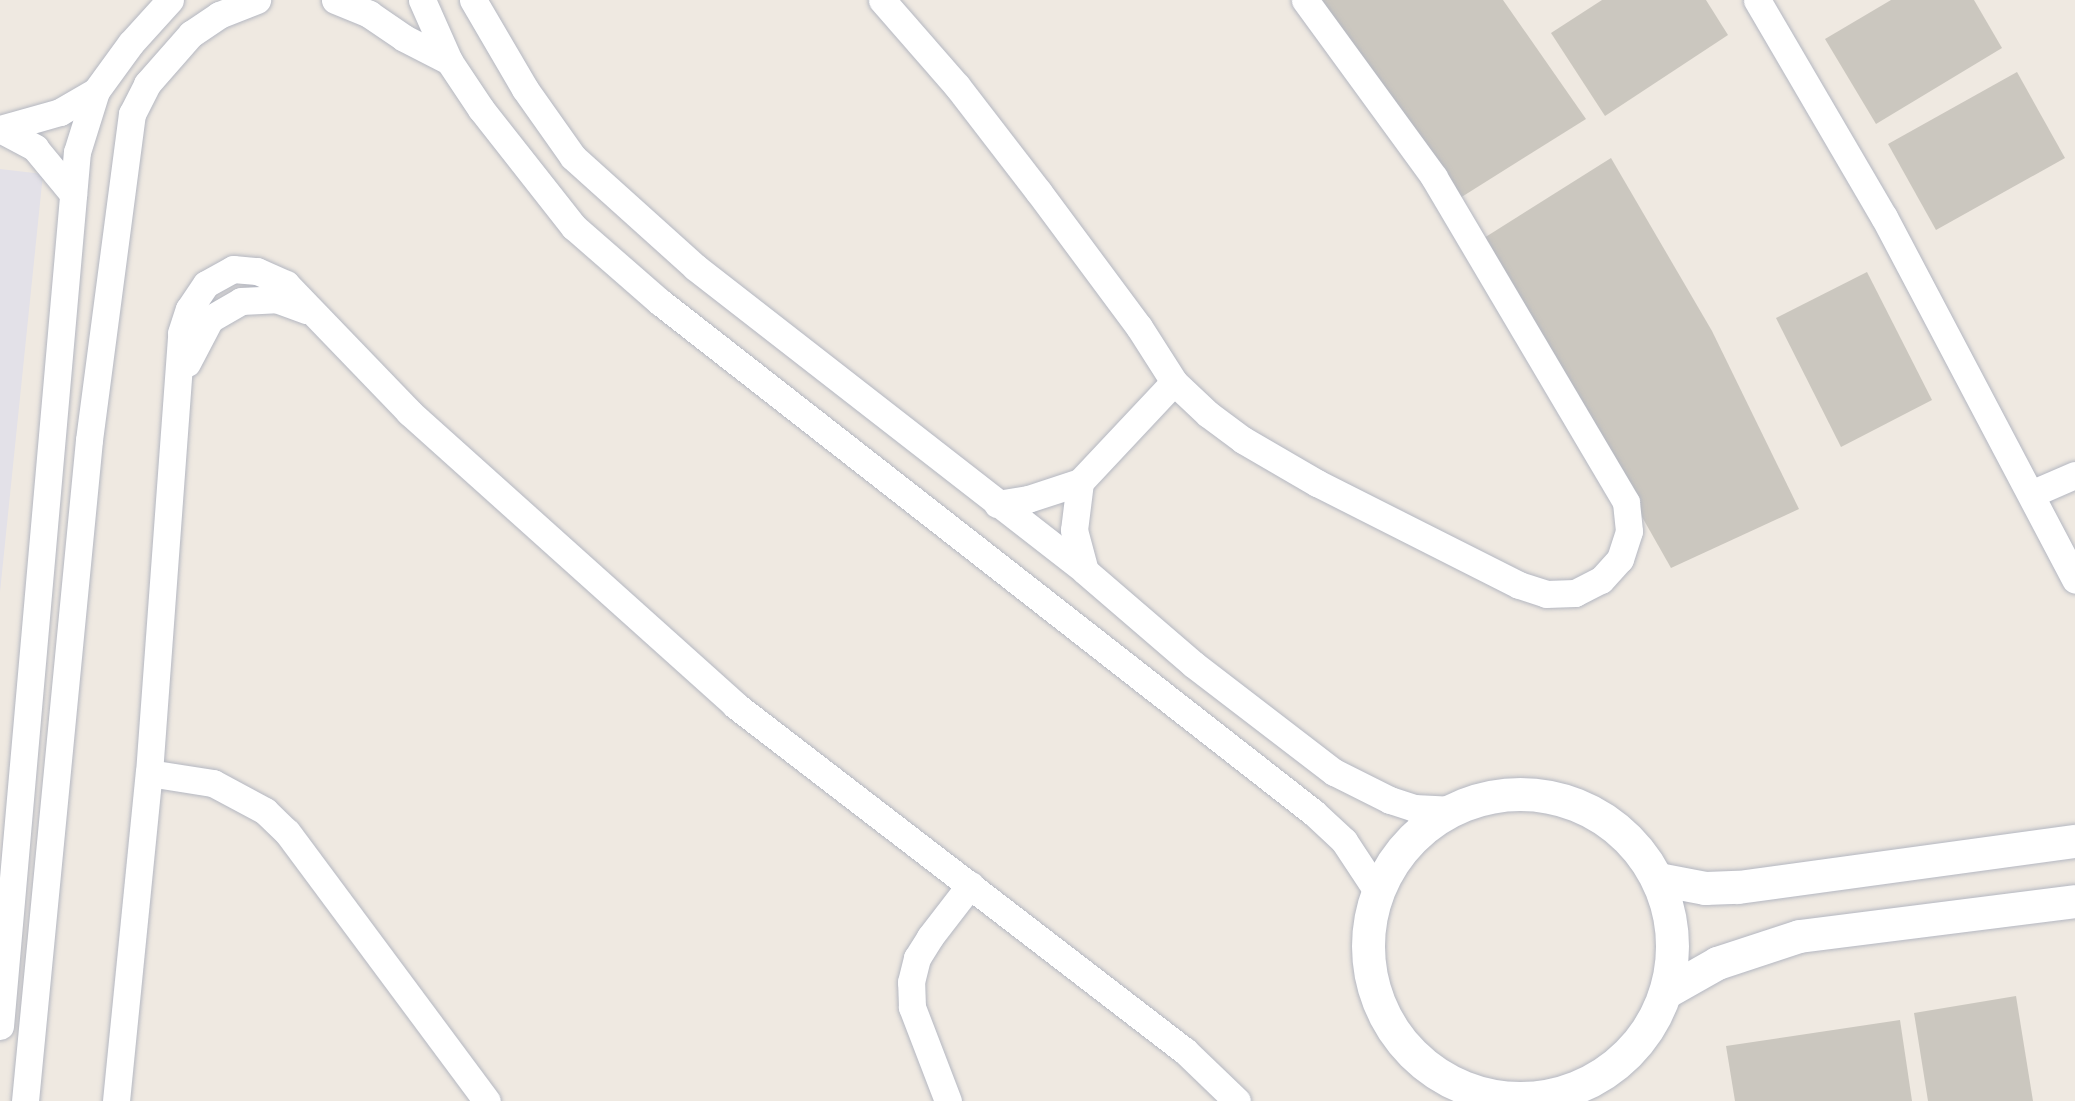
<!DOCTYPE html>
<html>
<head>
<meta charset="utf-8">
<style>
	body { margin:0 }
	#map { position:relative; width:2075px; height:1101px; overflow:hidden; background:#efe9e1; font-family:"Archivo Narrow",sans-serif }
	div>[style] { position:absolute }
	.industrial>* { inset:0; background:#e3e1e8 }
	.building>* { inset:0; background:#cbc7bf }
	.roads { filter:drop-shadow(0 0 2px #b4b7c1) drop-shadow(0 0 2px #b4b7c1) }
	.street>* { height:27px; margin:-13.5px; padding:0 13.5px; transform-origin:13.5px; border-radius:13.5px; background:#fff }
	.secondary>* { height:33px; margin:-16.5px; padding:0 16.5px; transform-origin:16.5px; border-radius:16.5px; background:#fff }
	.secondary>.ring { margin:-16.5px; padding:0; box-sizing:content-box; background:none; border:33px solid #fff; border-radius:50% }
	span { translate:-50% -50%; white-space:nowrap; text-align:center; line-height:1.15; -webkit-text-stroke:6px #fff; paint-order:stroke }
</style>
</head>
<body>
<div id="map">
	<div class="industrial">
		<div style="clip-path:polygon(0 169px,43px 174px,0 592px)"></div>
	</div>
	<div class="building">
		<div style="clip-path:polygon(1320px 0,1503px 0,1586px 119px,1460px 198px)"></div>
		<div style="clip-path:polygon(1602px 0,1706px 0,1728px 35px,1605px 116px,1551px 33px)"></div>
		<div style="clip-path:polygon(1891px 0,1974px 0,2002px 48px,1876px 124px,1825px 39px)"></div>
		<div style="clip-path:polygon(2017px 72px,2065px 158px,1936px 230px,1888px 144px)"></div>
		<div style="clip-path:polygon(1611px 158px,1712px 331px,1799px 509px,1671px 568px,1484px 238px)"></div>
		<div style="clip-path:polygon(1867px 272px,1932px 400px,1841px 447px,1776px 318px)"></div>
		<div style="clip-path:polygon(2016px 996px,2033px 1101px,1928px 1101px,1914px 1013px)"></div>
		<div style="clip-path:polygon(1900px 1020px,1912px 1101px,1735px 1101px,1726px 1046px)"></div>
	</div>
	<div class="roads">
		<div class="street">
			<div style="left:335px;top:0;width:37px;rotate:22deg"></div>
			<div style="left:369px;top:14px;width:42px;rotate:34.4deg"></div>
			<div style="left:404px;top:38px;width:51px;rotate:27.1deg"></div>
			<div style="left:422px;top:0;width:67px;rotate:66.1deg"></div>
			<div style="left:449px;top:61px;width:58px;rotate:56.3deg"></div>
			<div style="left:481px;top:109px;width:150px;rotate:51.8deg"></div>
			<div style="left:574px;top:227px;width:114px;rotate:41.1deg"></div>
			<div style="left:660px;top:302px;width:830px;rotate:38deg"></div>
			<div style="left:1314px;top:813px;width:41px;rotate:43deg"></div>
			<div style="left:1344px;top:841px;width:60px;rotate:56.6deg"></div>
			<div style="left:473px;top:0;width:103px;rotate:59.7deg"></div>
			<div style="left:525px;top:89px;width:83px;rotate:54.8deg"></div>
			<div style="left:573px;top:157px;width:164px;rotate:42deg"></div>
			<div style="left:695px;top:267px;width:494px;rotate:37.9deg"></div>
			<div style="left:1085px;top:571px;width:143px;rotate:40.7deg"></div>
			<div style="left:1193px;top:664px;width:178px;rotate:37.5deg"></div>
			<div style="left:1334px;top:772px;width:63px;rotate:26.6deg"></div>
			<div style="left:1390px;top:800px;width:25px;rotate:18deg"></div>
			<div style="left:1414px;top:808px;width:35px;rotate:3deg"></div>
			<div style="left:882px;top:0;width:114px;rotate:48.9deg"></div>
			<div style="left:957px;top:86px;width:133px;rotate:52.4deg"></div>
			<div style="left:1038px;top:191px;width:169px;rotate:53.4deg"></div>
			<div style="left:1139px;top:327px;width:65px;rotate:57.5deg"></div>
			<div style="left:1174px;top:382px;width:47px;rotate:43.3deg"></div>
			<div style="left:1208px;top:414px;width:44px;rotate:36.6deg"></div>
			<div style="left:1243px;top:440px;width:86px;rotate:30.2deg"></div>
			<div style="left:1317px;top:483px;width:226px;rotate:26.8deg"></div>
			<div style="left:1519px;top:585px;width:28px;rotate:18deg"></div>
			<div style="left:1546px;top:594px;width:29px;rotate:-2deg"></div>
			<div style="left:1575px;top:593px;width:29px;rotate:-27deg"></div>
			<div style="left:1601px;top:580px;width:28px;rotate:-48deg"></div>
			<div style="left:1620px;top:559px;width:29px;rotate:-72deg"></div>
			<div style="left:1629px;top:531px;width:29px;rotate:-96deg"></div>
			<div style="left:1626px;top:502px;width:377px;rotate:-120.6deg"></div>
			<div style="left:1434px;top:177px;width:219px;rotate:-126.1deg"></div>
			<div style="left:1757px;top:0;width:251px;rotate:59.7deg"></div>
			<div style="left:1884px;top:217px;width:410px;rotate:62.2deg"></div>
			<div style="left:0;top:129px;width:62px;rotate:-15.8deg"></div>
			<div style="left:60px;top:112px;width:42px;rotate:-30.3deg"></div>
			<div style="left:0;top:129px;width:40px;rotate:28deg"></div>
			<div style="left:35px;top:148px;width:60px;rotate:50.4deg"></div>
			<div style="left:187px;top:363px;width:50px;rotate:-62.4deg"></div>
			<div style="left:210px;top:319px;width:36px;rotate:-30deg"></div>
			<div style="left:241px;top:301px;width:35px;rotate:-3deg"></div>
			<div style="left:276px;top:299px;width:32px;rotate:20deg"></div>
			<div style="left:1080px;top:482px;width:48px;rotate:97.1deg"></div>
			<div style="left:1074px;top:530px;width:42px;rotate:75deg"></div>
			<div style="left:2031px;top:494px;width:48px;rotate:-23.4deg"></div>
			<div style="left:997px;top:504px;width:31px;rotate:-9deg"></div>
			<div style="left:1028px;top:499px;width:55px;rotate:-18.1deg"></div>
			<div style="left:1080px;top:482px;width:137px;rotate:-46.8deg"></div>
			<div style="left:149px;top:773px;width:65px;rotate:8.9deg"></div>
			<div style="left:213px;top:783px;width:59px;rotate:28.3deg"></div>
			<div style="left:265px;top:811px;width:30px;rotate:44deg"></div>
			<div style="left:287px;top:832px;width:335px;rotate:53.4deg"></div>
			<div style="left:0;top:1026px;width:877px;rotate:-84.97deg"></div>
			<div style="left:77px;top:152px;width:64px;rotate:-72.7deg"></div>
			<div style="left:96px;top:91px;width:59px;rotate:-53.9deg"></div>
			<div style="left:131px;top:43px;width:58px;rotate:-47.8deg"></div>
			<div style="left:25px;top:1101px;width:664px;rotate:-84.47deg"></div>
			<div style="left:89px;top:440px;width:329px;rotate:-82.5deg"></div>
			<div style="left:132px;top:114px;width:34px;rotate:-63deg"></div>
			<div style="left:147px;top:84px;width:67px;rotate:-48.7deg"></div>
			<div style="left:191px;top:34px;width:34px;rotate:-34deg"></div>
			<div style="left:219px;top:15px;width:41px;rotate:-21.5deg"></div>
			<div style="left:116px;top:1101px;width:330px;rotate:-84.3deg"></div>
			<div style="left:149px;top:773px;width:441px;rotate:-85.8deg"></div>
			<div style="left:181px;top:333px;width:25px;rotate:-72deg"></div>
			<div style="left:189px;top:309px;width:30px;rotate:-56deg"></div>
			<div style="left:206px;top:284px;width:31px;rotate:-29deg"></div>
			<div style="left:233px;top:269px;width:24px;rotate:5deg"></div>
			<div style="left:257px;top:271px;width:32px;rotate:24deg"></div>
			<div style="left:286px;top:284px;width:178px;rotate:46.1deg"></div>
			<div style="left:409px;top:412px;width:438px;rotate:41.9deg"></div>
			<div style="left:735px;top:705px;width:568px;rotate:37.56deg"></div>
			<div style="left:1185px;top:1051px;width:72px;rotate:43.9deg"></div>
			<div style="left:948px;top:1101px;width:101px;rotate:-111deg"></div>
			<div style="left:912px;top:1007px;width:25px;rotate:-92deg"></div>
			<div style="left:911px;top:982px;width:25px;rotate:-76deg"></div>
			<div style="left:917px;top:958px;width:25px;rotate:-58deg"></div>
			<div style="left:930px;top:937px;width:66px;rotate:-52.4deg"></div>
		</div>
		<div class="secondary">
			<div class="ring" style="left:1368px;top:794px;width:271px;height:271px"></div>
			<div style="left:1658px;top:879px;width:48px;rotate:10.8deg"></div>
			<div style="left:1705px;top:888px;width:33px;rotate:-2deg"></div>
			<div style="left:1738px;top:887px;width:340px;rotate:-7.8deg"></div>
			<div style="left:1666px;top:992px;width:59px;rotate:-29.6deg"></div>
			<div style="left:1717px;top:963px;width:86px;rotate:-18.2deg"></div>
			<div style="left:1799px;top:936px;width:278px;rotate:-7.2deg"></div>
		</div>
	</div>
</div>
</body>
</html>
